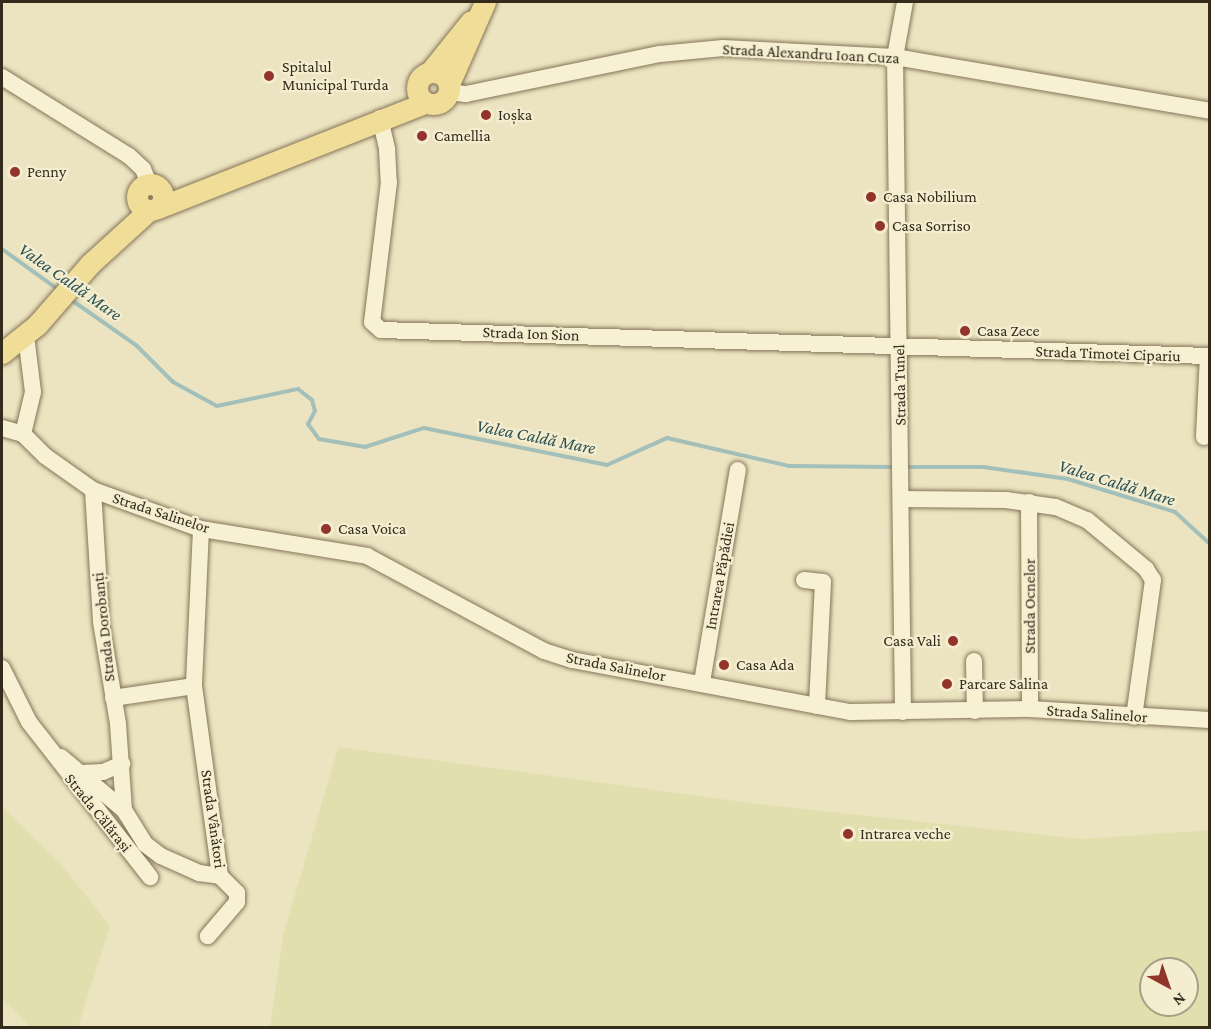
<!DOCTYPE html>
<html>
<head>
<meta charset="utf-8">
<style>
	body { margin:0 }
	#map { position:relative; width:1211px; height:1029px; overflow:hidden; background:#ece4c0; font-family:"Crimson Pro",serif }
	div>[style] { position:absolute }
	.farmland>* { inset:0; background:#e2dfae }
	.stream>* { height:4px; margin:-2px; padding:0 2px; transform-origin:2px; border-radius:2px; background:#a3bfb9 }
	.roads { filter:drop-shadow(0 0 2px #857559) drop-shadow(0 0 2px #857559) }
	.minor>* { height:16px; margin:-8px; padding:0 8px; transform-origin:8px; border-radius:8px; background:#f8f0d3 }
	.major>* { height:21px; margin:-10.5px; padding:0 10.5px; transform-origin:10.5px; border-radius:10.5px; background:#f0dd98 }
	.major>.ring { margin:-10.5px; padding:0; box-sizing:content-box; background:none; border:21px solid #f0dd98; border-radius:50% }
	.dots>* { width:16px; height:16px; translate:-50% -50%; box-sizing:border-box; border:3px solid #f4edcf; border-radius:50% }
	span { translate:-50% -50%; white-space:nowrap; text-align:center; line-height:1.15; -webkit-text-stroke:4.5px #f4edcf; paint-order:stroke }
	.street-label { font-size:16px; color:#352b1d }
	.poi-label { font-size:16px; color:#352b1d }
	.left { translate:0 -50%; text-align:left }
	.right { translate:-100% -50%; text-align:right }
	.water-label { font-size:18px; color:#2c5354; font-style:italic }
	.frame { position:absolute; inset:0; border:3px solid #352b1d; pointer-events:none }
	.north { position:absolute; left:1139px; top:957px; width:60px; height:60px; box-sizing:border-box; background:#f4edcf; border:2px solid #a89f88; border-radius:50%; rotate:140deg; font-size:16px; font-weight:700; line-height:24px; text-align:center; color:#352b1d }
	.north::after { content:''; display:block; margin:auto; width:21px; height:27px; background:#92342a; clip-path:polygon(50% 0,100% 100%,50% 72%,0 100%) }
</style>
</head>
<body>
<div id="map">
	<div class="farmland">
		<div style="clip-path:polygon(evenodd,338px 747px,758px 804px,1083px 839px,1209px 830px,1209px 1027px,270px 1027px,283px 936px,338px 747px,1151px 969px,1187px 969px,1187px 1005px,1151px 1005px,1151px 969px)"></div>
		<div style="clip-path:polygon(2px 806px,61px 864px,110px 926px,78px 1027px,30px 1027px,2px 999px)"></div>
	</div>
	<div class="stream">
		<div style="left:2px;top:249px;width:72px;rotate:35.9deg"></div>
		<div style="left:70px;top:299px;width:80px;rotate:34.9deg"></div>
		<div style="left:136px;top:345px;width:52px;rotate:45deg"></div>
		<div style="left:173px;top:382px;width:50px;rotate:28.6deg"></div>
		<div style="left:217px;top:406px;width:83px;rotate:-11.9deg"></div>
		<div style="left:298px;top:389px;width:18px;rotate:38deg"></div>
		<div style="left:312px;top:400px;width:11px;rotate:75deg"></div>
		<div style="left:315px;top:411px;width:15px;rotate:118deg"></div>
		<div style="left:308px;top:424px;width:19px;rotate:54deg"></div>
		<div style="left:319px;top:439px;width:47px;rotate:9.9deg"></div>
		<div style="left:365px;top:447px;width:62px;rotate:-17.9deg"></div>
		<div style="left:424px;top:428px;width:187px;rotate:11.4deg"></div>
		<div style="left:607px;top:465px;width:66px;rotate:-24.2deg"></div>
		<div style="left:667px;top:438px;width:125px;rotate:12.9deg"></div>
		<div style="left:789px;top:466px;width:105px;rotate:0.5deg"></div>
		<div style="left:905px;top:467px;width:78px"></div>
		<div style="left:983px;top:467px;width:86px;rotate:8deg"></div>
		<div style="left:1068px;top:479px;width:112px;rotate:17.1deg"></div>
		<div style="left:1175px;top:512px;width:47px;rotate:42.4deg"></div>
	</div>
	<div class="roads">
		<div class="minor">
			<div style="left:2px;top:77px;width:150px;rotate:31.9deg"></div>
			<div style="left:129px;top:156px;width:19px;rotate:43deg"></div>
			<div style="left:143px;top:169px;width:16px;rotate:68deg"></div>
			<div style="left:449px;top:92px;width:17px;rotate:7deg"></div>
			<div style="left:466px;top:94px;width:198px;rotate:-11.7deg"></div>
			<div style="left:660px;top:54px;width:63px;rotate:-5.4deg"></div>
			<div style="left:723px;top:48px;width:172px;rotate:3deg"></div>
			<div style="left:895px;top:57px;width:320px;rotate:9.7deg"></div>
			<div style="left:380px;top:118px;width:32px;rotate:77deg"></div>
			<div style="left:387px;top:149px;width:33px;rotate:87deg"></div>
			<div style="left:389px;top:182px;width:141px;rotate:96.9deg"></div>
			<div style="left:372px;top:322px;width:12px;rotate:42deg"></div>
			<div style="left:381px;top:330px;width:829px;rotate:1.8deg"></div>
			<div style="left:2px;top:428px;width:22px;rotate:16deg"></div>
			<div style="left:23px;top:434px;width:31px;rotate:45deg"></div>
			<div style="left:45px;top:456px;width:59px;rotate:35.3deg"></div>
			<div style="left:93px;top:490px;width:115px;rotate:19.9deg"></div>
			<div style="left:201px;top:529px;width:168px;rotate:9.2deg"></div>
			<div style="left:367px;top:556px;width:201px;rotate:28.2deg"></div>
			<div style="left:544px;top:651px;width:29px;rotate:18deg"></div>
			<div style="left:572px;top:660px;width:284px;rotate:10.6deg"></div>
			<div style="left:851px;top:712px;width:179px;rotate:-1deg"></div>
			<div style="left:1030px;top:709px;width:180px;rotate:3.5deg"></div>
			<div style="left:23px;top:434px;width:43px;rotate:-76.6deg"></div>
			<div style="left:33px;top:392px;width:56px;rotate:-97.1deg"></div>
			<div style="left:1204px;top:437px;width:81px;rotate:-87.2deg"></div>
			<div style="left:93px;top:490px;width:132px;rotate:86.5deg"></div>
			<div style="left:101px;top:622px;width:103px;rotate:80.5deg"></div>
			<div style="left:118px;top:724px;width:86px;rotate:86deg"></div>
			<div style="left:124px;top:810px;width:40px;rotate:58deg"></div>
			<div style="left:145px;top:844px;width:20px;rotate:37deg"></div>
			<div style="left:161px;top:856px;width:42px;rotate:24.1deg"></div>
			<div style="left:199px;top:873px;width:21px;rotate:8deg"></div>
			<div style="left:901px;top:499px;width:105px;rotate:0.5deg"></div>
			<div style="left:1006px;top:500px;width:50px;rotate:8deg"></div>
			<div style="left:1056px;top:507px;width:34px;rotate:23deg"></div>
			<div style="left:1087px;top:520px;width:77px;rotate:39.7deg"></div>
			<div style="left:1146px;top:569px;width:13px;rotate:58deg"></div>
			<div style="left:1153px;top:580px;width:138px;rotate:97.9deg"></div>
			<div style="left:1029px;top:502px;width:207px;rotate:89.7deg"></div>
			<div style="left:201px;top:529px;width:157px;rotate:92.6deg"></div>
			<div style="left:194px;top:686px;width:192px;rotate:82.2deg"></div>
			<div style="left:220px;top:876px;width:24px;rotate:45deg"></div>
			<div style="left:237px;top:893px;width:9px;rotate:90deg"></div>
			<div style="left:237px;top:902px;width:45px;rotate:130.5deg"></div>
			<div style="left:804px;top:580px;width:19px;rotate:6deg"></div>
			<div style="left:823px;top:582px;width:124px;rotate:92.8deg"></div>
			<div style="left:974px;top:661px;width:50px;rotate:88.9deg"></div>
			<div style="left:2px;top:668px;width:60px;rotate:63.4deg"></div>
			<div style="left:29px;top:722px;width:197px;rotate:52deg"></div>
			<div style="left:702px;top:682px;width:215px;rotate:-80.4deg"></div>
			<div style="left:113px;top:698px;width:82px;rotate:-8.4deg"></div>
			<div style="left:903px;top:712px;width:655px;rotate:-90.7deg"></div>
			<div style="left:895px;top:57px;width:56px;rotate:-79.7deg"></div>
			<div style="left:61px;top:757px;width:82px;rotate:40.1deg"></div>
			<div style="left:83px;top:773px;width:20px;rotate:-3deg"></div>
			<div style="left:103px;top:772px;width:21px;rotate:-23deg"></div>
		</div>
		<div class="major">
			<div class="ring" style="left:417px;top:72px;width:11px;height:11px"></div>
			<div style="left:430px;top:72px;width:65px;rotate:-51.2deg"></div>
			<div style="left:449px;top:84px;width:90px;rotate:-66.3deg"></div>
			<div class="ring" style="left:137px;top:184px;width:5px;height:5px"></div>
			<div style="left:158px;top:208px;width:287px;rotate:-21.5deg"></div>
			<div style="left:2px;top:353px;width:45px;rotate:-38.7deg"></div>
			<div style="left:37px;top:325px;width:81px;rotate:-49deg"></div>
			<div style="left:90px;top:264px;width:79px;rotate:-42.4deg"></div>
		</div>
	</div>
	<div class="dots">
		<div style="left:269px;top:76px;background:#92342a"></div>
		<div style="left:486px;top:115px;background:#92342a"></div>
		<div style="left:422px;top:136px;background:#92342a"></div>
		<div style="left:15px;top:172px;background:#92342a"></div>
		<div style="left:871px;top:197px;background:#92342a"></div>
		<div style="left:880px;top:226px;background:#92342a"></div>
		<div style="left:965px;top:331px;background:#92342a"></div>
		<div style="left:326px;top:529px;background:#92342a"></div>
		<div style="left:953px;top:641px;background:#92342a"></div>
		<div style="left:724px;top:665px;background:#92342a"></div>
		<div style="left:947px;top:684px;background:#92342a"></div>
		<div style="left:848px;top:834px;background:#92342a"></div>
	</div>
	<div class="street-label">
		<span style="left:811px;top:54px;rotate:3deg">Strada Alexandru Ioan Cuza</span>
		<span style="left:531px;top:334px;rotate:2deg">Strada Ion Sion</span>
		<span style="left:1108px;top:354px;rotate:2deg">Strada Timotei Cipariu</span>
		<span style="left:900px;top:385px;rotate:-91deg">Strada Tunel</span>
		<span style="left:161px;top:513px;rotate:18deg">Strada Salinelor</span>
		<span style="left:720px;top:576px;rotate:-80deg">Intrarea Păpădiei</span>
		<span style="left:1030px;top:606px;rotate:-90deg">Strada Ocnelor</span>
		<span style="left:104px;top:627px;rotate:-96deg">Strada Dorobanți</span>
		<span style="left:616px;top:667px;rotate:11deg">Strada Salinelor</span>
		<span style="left:1097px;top:714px;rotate:4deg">Strada Salinelor</span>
		<span style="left:98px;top:813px;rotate:51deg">Strada Călărași</span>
		<span style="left:213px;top:819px;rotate:82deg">Strada Vânători</span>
	</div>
	<div class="poi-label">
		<span class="left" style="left:282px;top:76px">Spitalul<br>Municipal Turda</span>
		<span class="left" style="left:498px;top:115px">Ioșka</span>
		<span class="left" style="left:434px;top:136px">Camellia</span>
		<span class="left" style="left:27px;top:172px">Penny</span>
		<span class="left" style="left:883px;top:197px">Casa Nobilium</span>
		<span class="left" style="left:892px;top:226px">Casa Sorriso</span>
		<span class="left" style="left:977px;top:331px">Casa Zece</span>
		<span class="left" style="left:338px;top:529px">Casa Voica</span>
		<span class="right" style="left:941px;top:641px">Casa Vali</span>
		<span class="left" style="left:736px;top:665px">Casa Ada</span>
		<span class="left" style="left:959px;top:684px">Parcare Salina</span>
		<span class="left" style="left:860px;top:834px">Intrarea veche</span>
	</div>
	<div class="water-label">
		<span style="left:70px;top:282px;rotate:35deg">Valea Caldă Mare</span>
		<span style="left:536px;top:437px;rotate:11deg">Valea Caldă Mare</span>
		<span style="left:1117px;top:483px;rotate:17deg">Valea Caldă Mare</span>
	</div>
	<div class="frame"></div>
	<div class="north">N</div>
</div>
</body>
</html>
